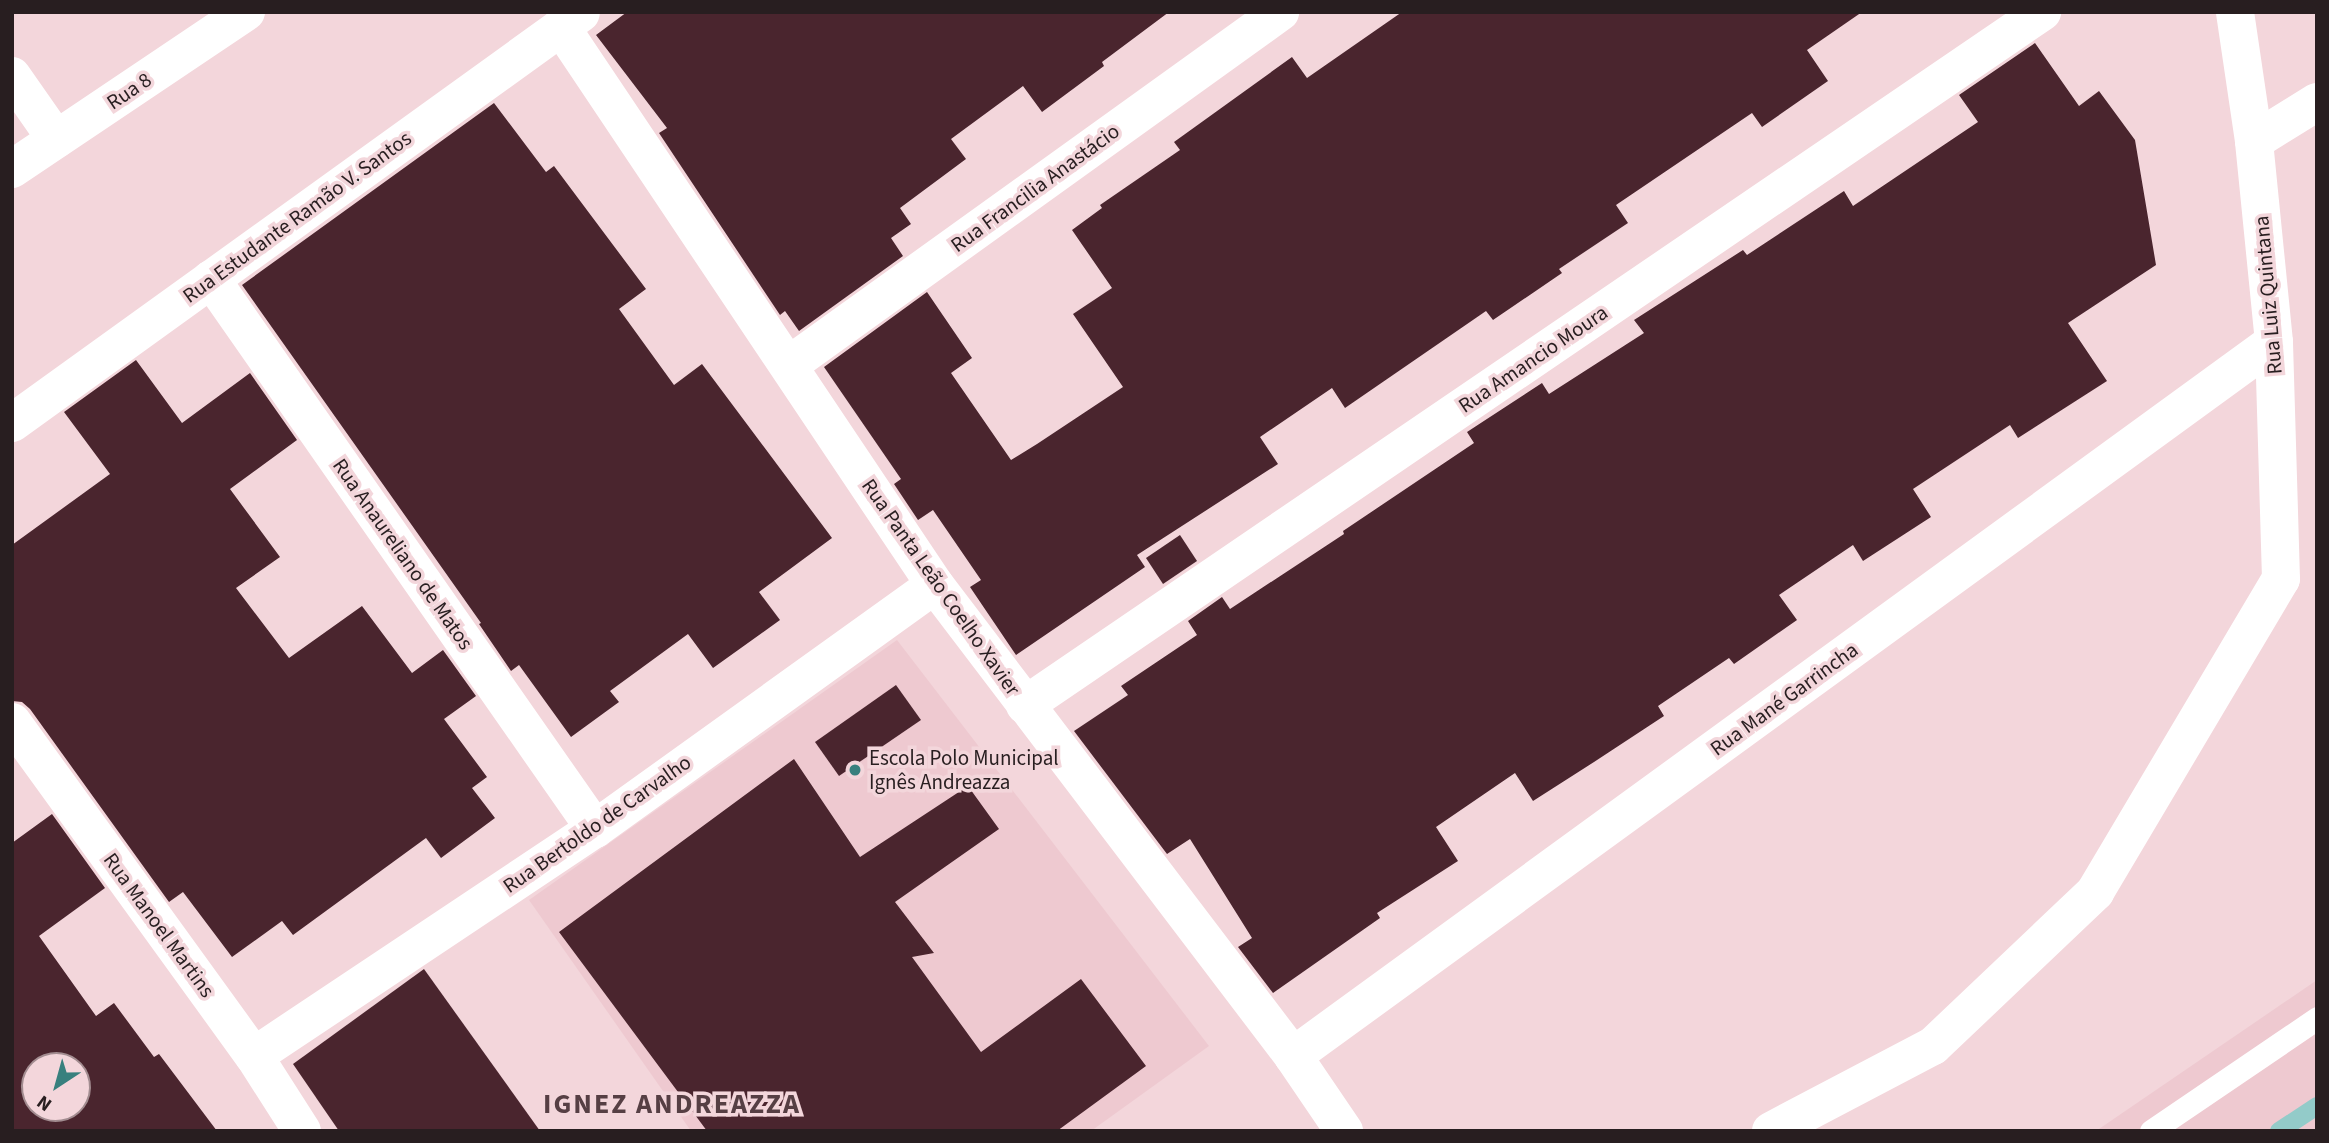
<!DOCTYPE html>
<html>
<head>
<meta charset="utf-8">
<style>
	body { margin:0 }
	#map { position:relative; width:2329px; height:1143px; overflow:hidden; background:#f3d6db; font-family:"Source Sans 3",sans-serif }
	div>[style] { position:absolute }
	.built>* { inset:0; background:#eec9d0 }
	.stream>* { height:18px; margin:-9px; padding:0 9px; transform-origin:9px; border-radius:9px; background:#93cbc9 }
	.building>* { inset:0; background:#4a252e }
	.lane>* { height:23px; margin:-11.5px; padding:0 11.5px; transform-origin:11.5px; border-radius:11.5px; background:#fff }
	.street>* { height:38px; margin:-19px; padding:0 19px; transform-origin:19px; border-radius:19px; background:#fff }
	.dots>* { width:19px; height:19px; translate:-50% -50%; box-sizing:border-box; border:4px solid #f3d6db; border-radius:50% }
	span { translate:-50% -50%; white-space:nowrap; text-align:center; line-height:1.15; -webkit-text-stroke:7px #f3d6db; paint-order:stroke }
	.street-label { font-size:21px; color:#281e20 }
	.poi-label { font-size:21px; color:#281e20 }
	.left { translate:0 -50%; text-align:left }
	.district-label { font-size:28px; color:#563f44; font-weight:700; letter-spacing:2px }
	.frame { position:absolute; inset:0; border:14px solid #281e20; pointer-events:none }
	.north { position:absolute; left:21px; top:1052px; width:70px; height:70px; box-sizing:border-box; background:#f3d6db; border:2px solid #a28c90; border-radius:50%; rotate:216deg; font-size:19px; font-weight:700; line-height:28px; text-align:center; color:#281e20 }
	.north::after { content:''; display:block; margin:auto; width:24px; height:32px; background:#38807e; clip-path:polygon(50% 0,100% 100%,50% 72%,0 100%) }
</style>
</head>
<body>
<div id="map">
	<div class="built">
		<div style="clip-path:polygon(897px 640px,1209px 1046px,1091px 1131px,691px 1131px,529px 900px)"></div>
		<div style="clip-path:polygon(2317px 980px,2317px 1131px,2096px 1131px)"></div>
	</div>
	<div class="stream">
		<div style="left:2279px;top:1131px;width:45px;rotate:-33.3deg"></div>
	</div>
	<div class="building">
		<div style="clip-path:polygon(627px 12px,1169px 12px,1102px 62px,1104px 66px,1042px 112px,1023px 86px,951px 139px,966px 159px,900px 208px,911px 224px,891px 238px,903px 256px,799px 331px,785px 311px,780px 315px,659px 133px,667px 128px,596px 35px)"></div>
		<div style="clip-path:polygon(1402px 12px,1862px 12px,1807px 50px,1828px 81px,1762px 127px,1752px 113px,1616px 205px,1628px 223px,1559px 269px,1562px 273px,1493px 320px,1486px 311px,1345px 408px,1332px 388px,1260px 437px,1278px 464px,1137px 555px,1145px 567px,1016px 655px,970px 587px,981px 580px,933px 510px,918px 520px,894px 484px,901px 479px,824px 367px,927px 292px,972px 358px,951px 373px,1011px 460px,1037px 444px,1123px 387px,1073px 314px,1112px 288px,1072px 230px,1102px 208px,1100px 205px,1180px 150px,1174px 142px,1292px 57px,1307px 78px)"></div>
		<div style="clip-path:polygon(2035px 43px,2079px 106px,2099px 91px,2135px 140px,2156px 265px,2068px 323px,2107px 381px,2018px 438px,2010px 425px,1913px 489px,1931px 517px,1863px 561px,1853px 545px,1779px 595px,1797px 620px,1734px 664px,1729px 658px,1658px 706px,1664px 716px,1594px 762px,1533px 801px,1515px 773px,1436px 827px,1458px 861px,1377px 913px,1380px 918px,1273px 993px,1238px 947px,1252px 938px,1190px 839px,1167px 854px,1074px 731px,1128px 695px,1121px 686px,1197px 635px,1188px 621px,1222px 597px,1230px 609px,1344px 534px,1343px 531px,1474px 443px,1467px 432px,1542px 383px,1549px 394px,1644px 333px,1634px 320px,1743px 250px,1747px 255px,1844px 191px,1853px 206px,1978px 122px,1959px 95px)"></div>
		<div style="clip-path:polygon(494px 103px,546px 172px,554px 166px,646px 289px,619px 309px,674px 385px,702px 364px,832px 538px,759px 592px,780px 620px,713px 668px,688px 634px,610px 691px,619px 702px,571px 737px,519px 665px,511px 671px,479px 624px,481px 623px,242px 285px)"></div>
		<div style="clip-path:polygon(136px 360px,182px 423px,250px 373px,297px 440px,230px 489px,280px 557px,236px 588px,289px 658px,362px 606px,412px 673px,443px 650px,476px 696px,444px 719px,487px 777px,472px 788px,495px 818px,441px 858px,426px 838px,293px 935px,282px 921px,232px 957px,183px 892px,169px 902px,30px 709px,22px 702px,12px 701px,12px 545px,110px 474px,64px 412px)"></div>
		<div style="clip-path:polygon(1180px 535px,1197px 561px,1163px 584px,1146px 558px)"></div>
		<div style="clip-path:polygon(896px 685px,921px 720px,839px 776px,815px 742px)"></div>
		<div style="clip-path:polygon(794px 759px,860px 857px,968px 786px,999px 829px,895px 902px,934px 953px,912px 957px,981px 1052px,1081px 979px,1146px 1066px,1057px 1131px,707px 1131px,559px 932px)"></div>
		<div style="clip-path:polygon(evenodd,52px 814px,105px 888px,39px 936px,96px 1016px,114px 1003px,154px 1057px,159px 1054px,217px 1131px,12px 1131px,12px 843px,52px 814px,35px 1066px,77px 1066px,77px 1108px,35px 1108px,35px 1066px)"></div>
		<div style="clip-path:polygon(424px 969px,467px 1029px,540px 1131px,339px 1131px,293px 1064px)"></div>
	</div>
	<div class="lane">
		<div style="left:2151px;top:1131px;width:201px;rotate:-34.2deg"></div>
	</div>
	<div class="street">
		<div style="left:561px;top:27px;width:672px;rotate:56.17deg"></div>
		<div style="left:935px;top:585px;width:592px;rotate:52.76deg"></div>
		<div style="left:1293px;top:1056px;width:91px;rotate:55.8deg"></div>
		<div style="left:12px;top:76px;width:77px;rotate:55.1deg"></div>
		<div style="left:2254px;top:141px;width:74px;rotate:-31.8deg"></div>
		<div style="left:12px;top:169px;width:282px;rotate:-33.9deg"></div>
		<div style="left:211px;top:279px;width:671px;rotate:55.08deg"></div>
		<div style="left:789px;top:365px;width:605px;rotate:-35.71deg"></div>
		<div style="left:12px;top:423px;width:701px;rotate:-35.78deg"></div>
		<div style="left:1025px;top:705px;width:1231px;rotate:-34.27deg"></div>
		<div style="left:12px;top:722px;width:412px;rotate:54.1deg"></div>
		<div style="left:254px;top:1056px;width:89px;rotate:57.4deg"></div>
		<div style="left:254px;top:1056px;width:410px;rotate:-33.7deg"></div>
		<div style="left:595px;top:829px;width:418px;rotate:-35.7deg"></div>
		<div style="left:1293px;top:1056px;width:1213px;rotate:-36.05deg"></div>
		<div style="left:1771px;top:1131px;width:183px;rotate:-27.7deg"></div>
		<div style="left:1933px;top:1046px;width:224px;rotate:-43.5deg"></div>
		<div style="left:2095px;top:892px;width:364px;rotate:-59.3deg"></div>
		<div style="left:2281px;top:579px;width:237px;rotate:-91.7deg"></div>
		<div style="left:2274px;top:342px;width:202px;rotate:-95.7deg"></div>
		<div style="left:2254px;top:141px;width:130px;rotate:-98.4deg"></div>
	</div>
	<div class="dots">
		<div style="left:855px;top:770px;background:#38807e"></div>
	</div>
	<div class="street-label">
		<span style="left:129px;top:91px;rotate:-34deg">Rua 8</span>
		<span style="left:1035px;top:188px;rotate:-36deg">Rua Francilia Anastácio</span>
		<span style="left:297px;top:217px;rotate:-36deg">Rua Estudante Ramão V. Santos</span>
		<span style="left:2268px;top:295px;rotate:-95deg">Rua Luiz Quintana</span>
		<span style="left:1533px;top:359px;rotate:-34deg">Rua Amancio Moura</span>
		<span style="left:403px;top:554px;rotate:55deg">Rua Anaureliano de Matos</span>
		<span style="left:941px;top:587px;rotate:55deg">Rua Panta Leão Coelho Xavier</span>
		<span style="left:1784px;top:699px;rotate:-36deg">Rua Mané Garrincha</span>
		<span style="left:597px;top:824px;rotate:-35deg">Rua Bertoldo de Carvalho</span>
		<span style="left:159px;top:925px;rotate:54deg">Rua Manoel Martins</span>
	</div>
	<div class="poi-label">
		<span class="left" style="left:869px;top:770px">Escola Polo Municipal<br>Ignês Andreazza</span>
	</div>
	<div class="district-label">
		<span style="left:672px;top:1104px">IGNEZ ANDREAZZA</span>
	</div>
	<div class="frame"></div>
	<div class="north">N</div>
</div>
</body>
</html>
